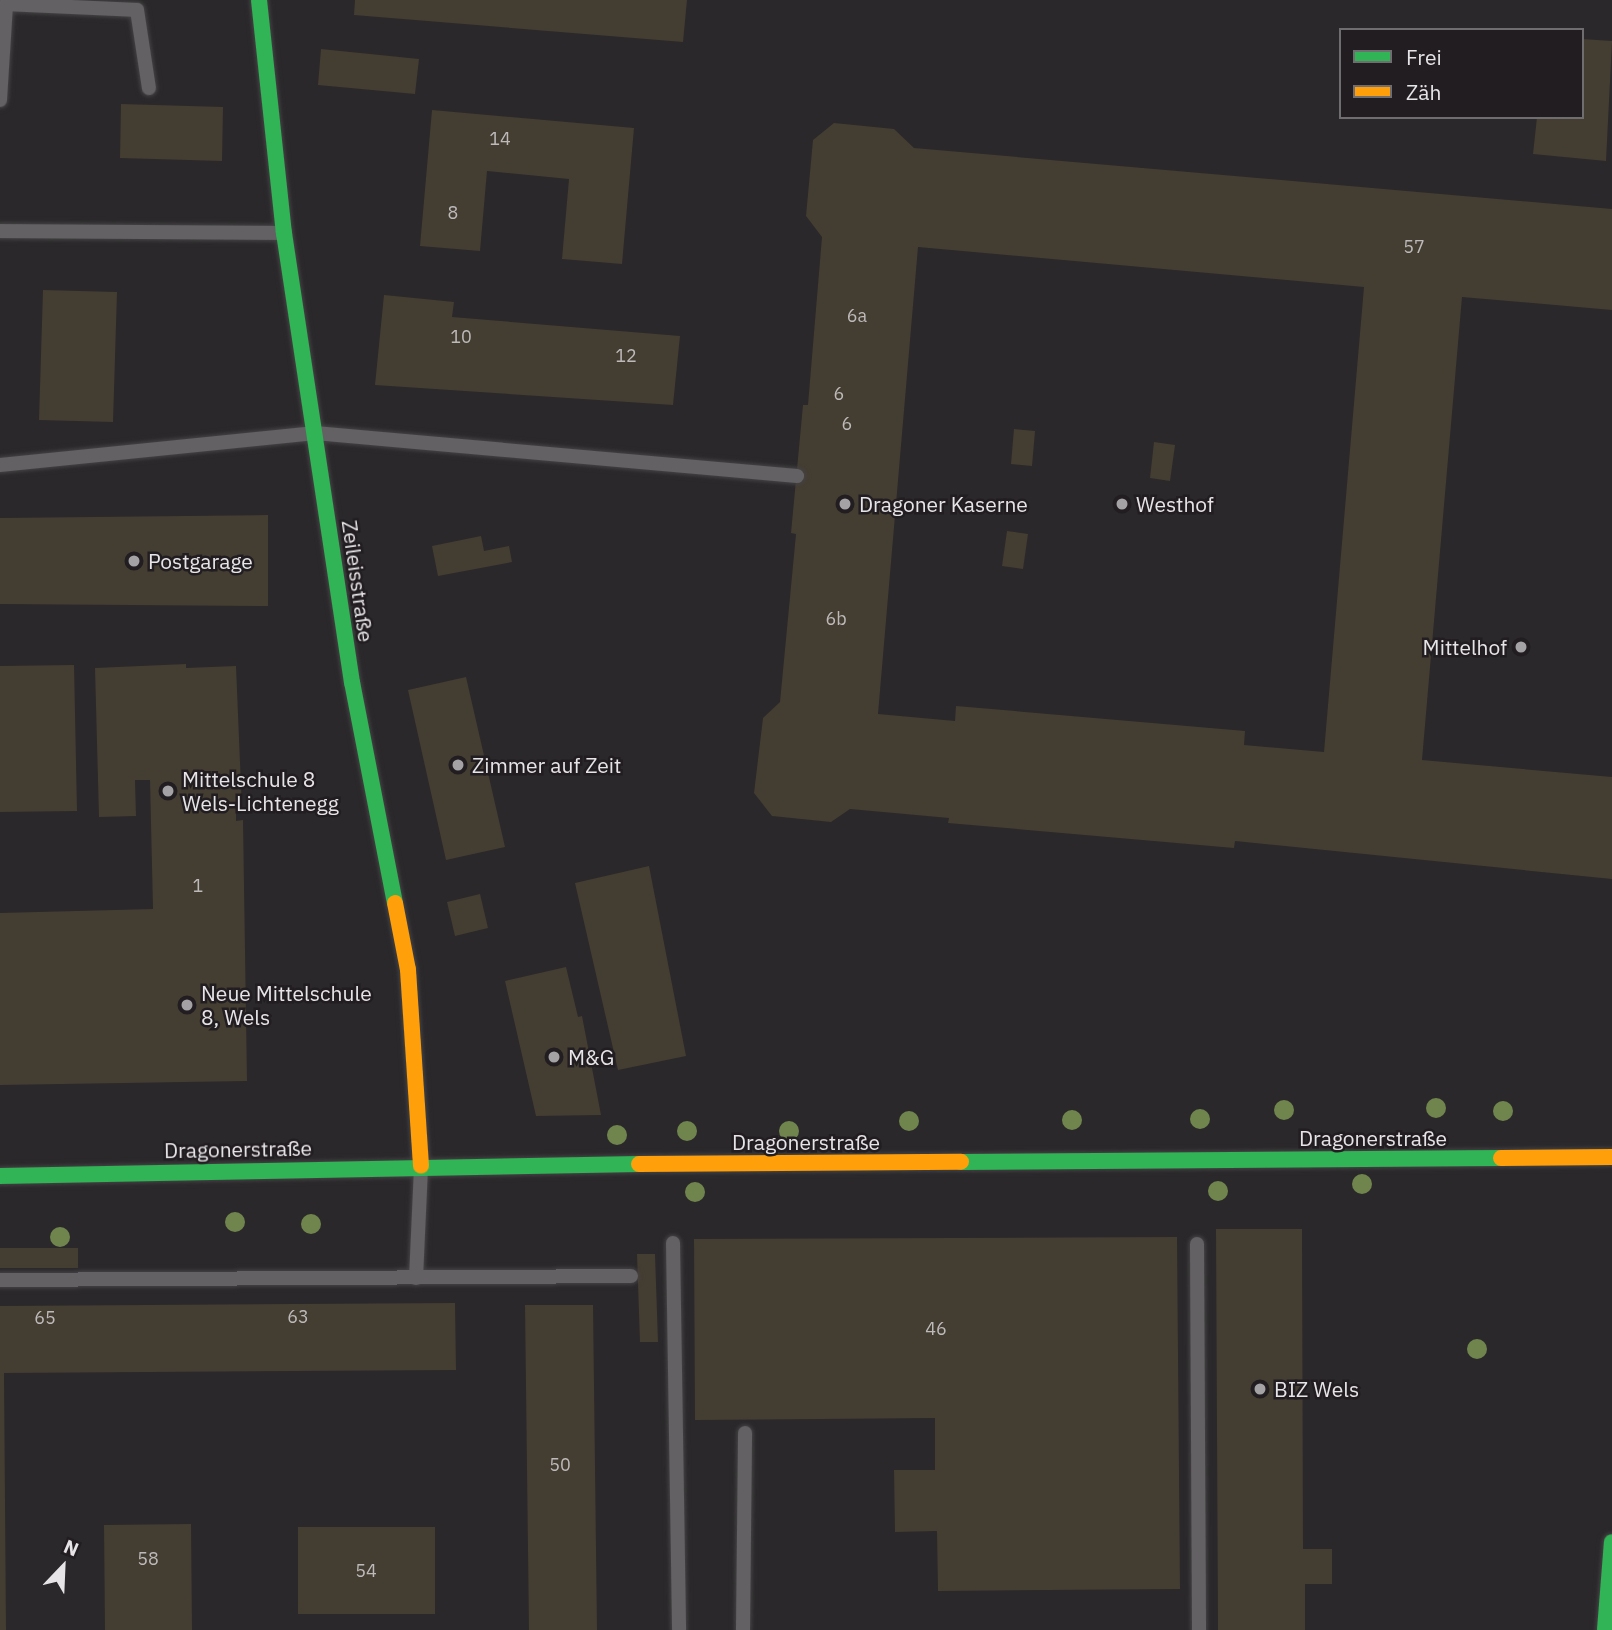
<!DOCTYPE html>
<html>
<head>
<meta charset="utf-8">
<style>
	body { margin:0 }
	#map { position:relative; width:1612px; height:1630px; overflow:hidden; background:#2a282a; font-family:"IBM Plex Sans",sans-serif }
	div>[style] { position:absolute }
	.building>* { inset:0; background:#443d32 }
	.roads { filter:drop-shadow(0 0 2px #454345) drop-shadow(0 0 2px #454345) }
	.lane>* { height:14px; margin:-7px; padding:0 7px; transform-origin:7px; border-radius:7px; background:#636163 }
	.fast>* { height:16px; margin:-8px; padding:0 8px; transform-origin:8px; border-radius:8px; background:#30b455 }
	.slow>* { height:16px; margin:-8px; padding:0 8px; transform-origin:8px; border-radius:8px; background:#ff9f0a }
	.trees>* { width:20px; height:20px; margin:-10px; border-radius:50%; background:#70854d }
	.dots>* { width:19px; height:19px; translate:-50% -50%; box-sizing:border-box; border:4px solid #211d21; border-radius:50% }
	span { translate:-50% -50%; white-space:nowrap; text-align:center; line-height:1.15; -webkit-text-stroke:5px #211d21; paint-order:stroke }
	.number-label { font-size:18px; color:#bebaba }
	.number-label span { -webkit-text-stroke-width:0 }
	.poi-label { font-size:21px; color:#e7e4e7 }
	.left { translate:0 -50%; text-align:left }
	.right { translate:-100% -50%; text-align:right }
	.street-label { font-size:21px; color:#e7e4e7 }
	.legend { position:absolute; left:1339px; top:28px; width:245px; height:91px; box-sizing:border-box; background:#211d21; border:2px solid #706d70; margin:0; padding:9px 12px; list-style:none; font-size:21px; color:#e7e4e7 }
	.legend li { display:flex; align-items:center; gap:14px; height:35px }
	.legend b { width:35px; border:2px solid #706d70 }
	.north { position:absolute; left:28px; top:1532px; width:70px; height:70px; -webkit-text-stroke:5px #211d21; paint-order:stroke; rotate:23deg; font-size:19px; font-weight:700; line-height:28px; text-align:center; color:#e7e4e7 }
	.north::after { content:''; display:block; margin:auto; width:24px; height:32px; background:#e7e4e7; clip-path:polygon(50% 0,100% 100%,50% 72%,0 100%) }
</style>
</head>
<body>
<div id="map">
	<div class="building">
		<div style="clip-path:polygon(355px 0,687px 0,683px 42px,354px 15px)"></div>
		<div style="clip-path:polygon(1582px 39px,1612px 41px,1606px 161px,1533px 154px,1537px 117px,1582px 117px)"></div>
		<div style="clip-path:polygon(321px 49px,419px 59px,415px 94px,318px 85px)"></div>
		<div style="clip-path:polygon(121px 104px,223px 107px,222px 161px,120px 158px)"></div>
		<div style="clip-path:polygon(432px 110px,634px 128px,622px 264px,562px 259px,569px 179px,487px 171px,480px 251px,420px 246px)"></div>
		<div style="clip-path:polygon(evenodd,834px 123px,894px 129px,914px 148px,1612px 209px,1612px 310px,1462px 297px,1422px 760px,1612px 777px,1612px 879px,1235px 841px,1234px 848px,948px 823px,949px 818px,850px 809px,831px 822px,772px 816px,754px 793px,763px 718px,780px 702px,796px 534px,791px 533px,803px 405px,808px 405px,822px 237px,806px 216px,813px 140px,834px 123px,918px 247px,1364px 287px,1324px 752px,1244px 745px,1245px 731px,956px 706px,955px 721px,878px 714px,918px 247px)"></div>
		<div style="clip-path:polygon(43px 290px,117px 292px,113px 422px,39px 420px)"></div>
		<div style="clip-path:polygon(384px 295px,454px 302px,452px 317px,680px 336px,673px 405px,375px 385px)"></div>
		<div style="clip-path:polygon(1014px 429px,1035px 431px,1032px 466px,1011px 464px)"></div>
		<div style="clip-path:polygon(1154px 442px,1175px 445px,1170px 481px,1150px 478px)"></div>
		<div style="clip-path:polygon(268px 515px,268px 606px,0 604px,0 518px)"></div>
		<div style="clip-path:polygon(1007px 531px,1028px 534px,1023px 569px,1002px 566px)"></div>
		<div style="clip-path:polygon(481px 536px,484px 551px,509px 546px,512px 562px,438px 576px,432px 546px)"></div>
		<div style="clip-path:polygon(186px 664px,186px 668px,236px 666px,242px 810px,236px 811px,236px 821px,243px 820px,247px 1081px,0 1085px,0 913px,153px 909px,150px 780px,135px 780px,136px 816px,99px 817px,95px 668px)"></div>
		<div style="clip-path:polygon(74px 665px,77px 811px,0 812px,0 666px)"></div>
		<div style="clip-path:polygon(466px 677px,505px 847px,446px 860px,408px 690px)"></div>
		<div style="clip-path:polygon(649px 866px,686px 1056px,618px 1070px,575px 883px)"></div>
		<div style="clip-path:polygon(480px 894px,488px 928px,455px 936px,447px 902px)"></div>
		<div style="clip-path:polygon(566px 967px,578px 1017px,582px 1016px,601px 1115px,536px 1116px,505px 981px)"></div>
		<div style="clip-path:polygon(1216px 1229px,1302px 1229px,1303px 1549px,1332px 1549px,1332px 1584px,1305px 1584px,1305px 1630px,1218px 1630px)"></div>
		<div style="clip-path:polygon(1177px 1237px,1180px 1589px,938px 1591px,937px 1531px,895px 1532px,894px 1470px,935px 1470px,935px 1418px,695px 1420px,694px 1239px)"></div>
		<div style="clip-path:polygon(0 1248px,78px 1248px,78px 1268px,0 1268px)"></div>
		<div style="clip-path:polygon(637px 1254px,655px 1254px,658px 1342px,640px 1342px)"></div>
		<div style="clip-path:polygon(455px 1303px,456px 1370px,4px 1373px,6px 1630px,0 1630px,0 1306px)"></div>
		<div style="clip-path:polygon(525px 1305px,593px 1305px,597px 1630px,529px 1630px)"></div>
		<div style="clip-path:polygon(191px 1524px,192px 1630px,105px 1630px,104px 1525px)"></div>
		<div style="clip-path:polygon(298px 1527px,435px 1527px,435px 1614px,298px 1614px)"></div>
	</div>
	<div class="roads">
		<div class="lane">
			<div style="left:0;top:100px;width:96px;rotate:-86.4deg"></div>
			<div style="left:6px;top:4px;width:131px;rotate:2.6deg"></div>
			<div style="left:137px;top:10px;width:79px;rotate:81.3deg"></div>
			<div style="left:0;top:231px;width:283px;rotate:0.4deg"></div>
			<div style="left:0;top:465px;width:317px;rotate:-5.8deg"></div>
			<div style="left:315px;top:433px;width:484px;rotate:5.1deg"></div>
			<div style="left:673px;top:1243px;width:387px;rotate:89.1deg"></div>
			<div style="left:1197px;top:1244px;width:386px;rotate:89.7deg"></div>
			<div style="left:416px;top:1278px;width:110px;rotate:-87.4deg"></div>
			<div style="left:0;top:1280px;width:631px;rotate:-0.36deg"></div>
			<div style="left:743px;top:1630px;width:197px;rotate:-89.4deg"></div>
		</div>
		<div class="fast">
			<div style="left:259px;top:0;width:234px;rotate:83.9deg"></div>
			<div style="left:284px;top:233px;width:454px;rotate:81.4deg"></div>
			<div style="left:352px;top:682px;width:225px;rotate:79deg"></div>
			<div style="left:961px;top:1162px;width:540px;rotate:-0.42deg"></div>
			<div style="left:0;top:1176px;width:639px;rotate:-1.08deg"></div>
			<div style="left:1605px;top:1630px;width:88px;rotate:-85.5deg"></div>
		</div>
		<div class="slow">
			<div style="left:395px;top:903px;width:68px;rotate:79deg"></div>
			<div style="left:408px;top:970px;width:196px;rotate:86.2deg"></div>
			<div style="left:1501px;top:1158px;width:111px;rotate:-0.5deg"></div>
			<div style="left:639px;top:1164px;width:322px;rotate:-0.4deg"></div>
		</div>
	</div>
	<div class="trees">
		<div style="left:1436px;top:1108px"></div>
		<div style="left:1284px;top:1110px"></div>
		<div style="left:1503px;top:1111px"></div>
		<div style="left:1200px;top:1119px"></div>
		<div style="left:1072px;top:1120px"></div>
		<div style="left:909px;top:1121px"></div>
		<div style="left:687px;top:1131px"></div>
		<div style="left:789px;top:1131px"></div>
		<div style="left:617px;top:1135px"></div>
		<div style="left:1362px;top:1184px"></div>
		<div style="left:1218px;top:1191px"></div>
		<div style="left:695px;top:1192px"></div>
		<div style="left:235px;top:1222px"></div>
		<div style="left:311px;top:1224px"></div>
		<div style="left:60px;top:1237px"></div>
		<div style="left:1477px;top:1349px"></div>
	</div>
	<div class="dots">
		<div style="left:845px;top:504px;background:#a5a2a5"></div>
		<div style="left:1122px;top:504px;background:#a5a2a5"></div>
		<div style="left:134px;top:561px;background:#a5a2a5"></div>
		<div style="left:1521px;top:647px;background:#a5a2a5"></div>
		<div style="left:458px;top:765px;background:#a5a2a5"></div>
		<div style="left:168px;top:791px;background:#a5a2a5"></div>
		<div style="left:187px;top:1005px;background:#a5a2a5"></div>
		<div style="left:554px;top:1057px;background:#a5a2a5"></div>
		<div style="left:1260px;top:1389px;background:#a5a2a5"></div>
	</div>
	<div class="number-label">
		<span style="left:500px;top:139px">14</span>
		<span style="left:453px;top:213px">8</span>
		<span style="left:1414px;top:247px">57</span>
		<span style="left:857px;top:316px">6a</span>
		<span style="left:461px;top:337px">10</span>
		<span style="left:626px;top:356px">12</span>
		<span style="left:839px;top:394px">6</span>
		<span style="left:847px;top:424px">6</span>
		<span style="left:836px;top:619px">6b</span>
		<span style="left:198px;top:886px">1</span>
		<span style="left:298px;top:1317px">63</span>
		<span style="left:45px;top:1318px">65</span>
		<span style="left:936px;top:1329px">46</span>
		<span style="left:560px;top:1465px">50</span>
		<span style="left:148px;top:1559px">58</span>
		<span style="left:366px;top:1571px">54</span>
	</div>
	<div class="poi-label">
		<span class="left" style="left:859px;top:504px">Dragoner Kaserne</span>
		<span class="left" style="left:1136px;top:504px">Westhof</span>
		<span class="left" style="left:148px;top:561px">Postgarage</span>
		<span class="right" style="left:1507px;top:647px">Mittelhof</span>
		<span class="left" style="left:472px;top:765px">Zimmer auf Zeit</span>
		<span class="left" style="left:182px;top:791px">Mittelschule 8<br>Wels-Lichtenegg</span>
		<span class="left" style="left:201px;top:1005px">Neue Mittelschule<br>8, Wels</span>
		<span class="left" style="left:568px;top:1057px">M&amp;G</span>
		<span class="left" style="left:1274px;top:1389px">BIZ Wels</span>
	</div>
	<div class="street-label">
		<span style="left:358px;top:581px;rotate:82deg">Zeileisstraße</span>
		<span style="left:1373px;top:1138px">Dragonerstraße</span>
		<span style="left:806px;top:1142px">Dragonerstraße</span>
		<span style="left:238px;top:1149px;rotate:-1deg">Dragonerstraße</span>
	</div>
	<ul class="legend">
	<li><b style="height:9px;background:#30b455"></b>Frei</li>
	<li><b style="height:9px;background:#ff9f0a"></b>Zäh</li>
	</ul>
	<div class="north">N</div>
</div>
</body>
</html>
